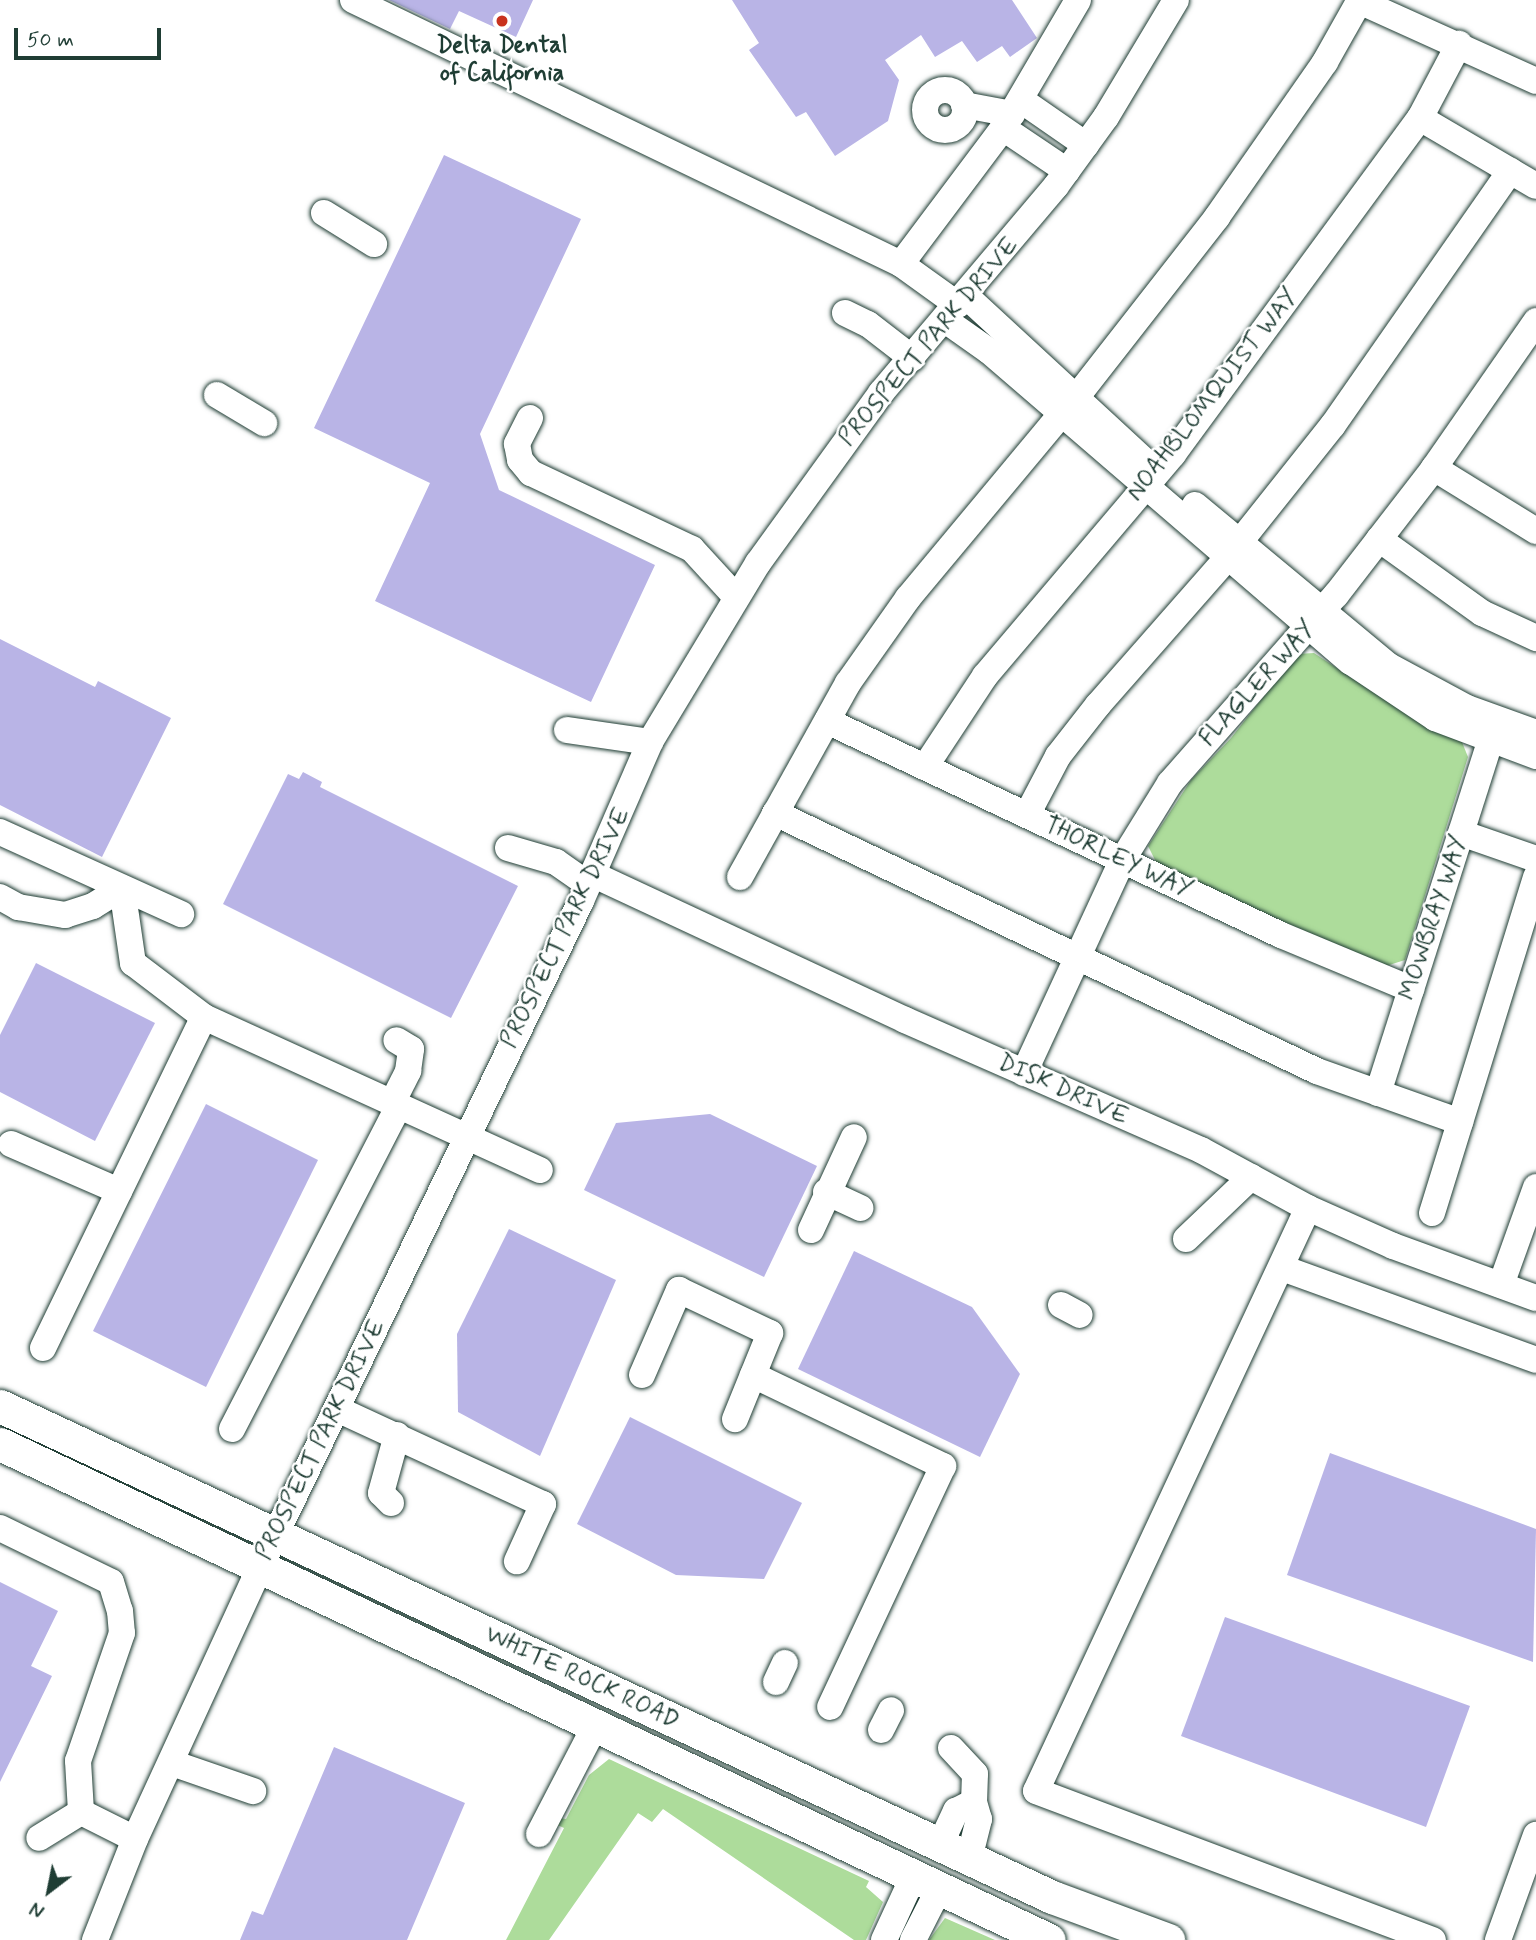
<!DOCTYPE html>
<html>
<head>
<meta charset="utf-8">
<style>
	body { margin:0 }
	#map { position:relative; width:1536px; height:1940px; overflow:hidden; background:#fff; font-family:Mynerve,sans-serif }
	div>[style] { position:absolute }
	.green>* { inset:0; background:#addc9b }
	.building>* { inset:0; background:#b9b4e6 }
	.roads { filter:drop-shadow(0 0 2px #1f3d34) drop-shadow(0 0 2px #1f3d34) }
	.minor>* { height:26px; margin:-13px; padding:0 13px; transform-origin:13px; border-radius:13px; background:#fff }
	.minor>.ring { margin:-13px; padding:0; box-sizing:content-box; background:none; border:26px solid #fff; border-radius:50% }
	.major>* { height:33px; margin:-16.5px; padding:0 16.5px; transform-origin:16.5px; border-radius:16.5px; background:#fff }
	.dots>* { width:19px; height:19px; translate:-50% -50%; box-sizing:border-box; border:4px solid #fff; border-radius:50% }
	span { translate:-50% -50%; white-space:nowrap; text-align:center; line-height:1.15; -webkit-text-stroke:5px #fff; paint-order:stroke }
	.poi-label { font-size:24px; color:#1f3d34; font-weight:700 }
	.street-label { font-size:24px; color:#1f3d34 }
	.north { position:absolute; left:14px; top:1856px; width:70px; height:70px; -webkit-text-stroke:5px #fff; paint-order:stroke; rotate:212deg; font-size:19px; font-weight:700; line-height:28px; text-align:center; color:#1f3d34 }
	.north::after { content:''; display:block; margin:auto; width:24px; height:32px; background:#1f3d34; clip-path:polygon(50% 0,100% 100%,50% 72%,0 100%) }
	.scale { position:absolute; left:14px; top:28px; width:147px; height:32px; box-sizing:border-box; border:4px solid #1f3d34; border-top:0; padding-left:9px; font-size:21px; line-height:24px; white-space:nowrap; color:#1f3d34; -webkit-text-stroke:5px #fff; paint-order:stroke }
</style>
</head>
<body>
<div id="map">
	<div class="green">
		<div style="clip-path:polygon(1314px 653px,1379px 696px,1460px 737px,1468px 757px,1405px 960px,1386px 966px,1333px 946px,1157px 864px,1148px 846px,1191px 780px,1231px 738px,1297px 654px)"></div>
		<div style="clip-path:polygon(609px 1759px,869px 1881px,866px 1887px,883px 1902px,866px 1940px,854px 1940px,663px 1809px,652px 1822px,638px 1813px,549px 1940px,506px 1940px,564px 1828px,551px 1822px,552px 1817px,566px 1819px,589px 1775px)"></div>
		<div style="clip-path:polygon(945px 1918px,995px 1940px,929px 1940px)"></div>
	</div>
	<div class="building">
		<div style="clip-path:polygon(389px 0,533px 0,516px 37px,459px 11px,450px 29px)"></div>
		<div style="clip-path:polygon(732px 0,1012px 0,1037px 38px,1010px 57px,1002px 46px,977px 62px,962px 41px,935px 57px,921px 35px,885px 60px,899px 80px,888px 121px,835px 156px,806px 112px,796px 117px,749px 50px,759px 43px)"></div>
		<div style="clip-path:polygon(444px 155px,581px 219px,480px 434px,499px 490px,655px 565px,591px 702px,375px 601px,430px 483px,314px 428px)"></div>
		<div style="clip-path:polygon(0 639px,95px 687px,98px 681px,171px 718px,102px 857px,0 805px)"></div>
		<div style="clip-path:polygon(303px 772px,322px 782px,320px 787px,518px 886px,451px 1018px,223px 904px,288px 774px,299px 779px)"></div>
		<div style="clip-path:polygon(36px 963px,155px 1023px,95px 1141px,0 1092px,0 1035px)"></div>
		<div style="clip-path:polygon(206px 1104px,318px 1160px,206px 1387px,93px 1331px)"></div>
		<div style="clip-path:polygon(710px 1114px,817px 1166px,764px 1277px,584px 1190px,616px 1123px)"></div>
		<div style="clip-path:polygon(509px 1229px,616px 1280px,540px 1456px,458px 1412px,457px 1334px)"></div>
		<div style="clip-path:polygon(854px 1251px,972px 1307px,1020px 1374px,980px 1457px,798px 1369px)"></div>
		<div style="clip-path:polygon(630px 1417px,802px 1503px,764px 1579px,676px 1575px,577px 1524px)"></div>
		<div style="clip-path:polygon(1330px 1453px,1536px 1529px,1533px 1662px,1287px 1575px)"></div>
		<div style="clip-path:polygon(0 1582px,58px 1611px,31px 1666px,52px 1676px,0 1782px)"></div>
		<div style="clip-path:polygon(1225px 1617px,1470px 1706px,1426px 1827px,1181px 1736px)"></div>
		<div style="clip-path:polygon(334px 1747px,465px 1803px,407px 1940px,240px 1940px,252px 1911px,263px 1915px)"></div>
	</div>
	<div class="roads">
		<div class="minor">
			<div style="left:353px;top:0;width:608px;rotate:25.72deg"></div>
			<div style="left:901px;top:264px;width:70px;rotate:35.7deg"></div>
			<div style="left:1359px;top:1px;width:194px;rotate:24.3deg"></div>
			<div class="ring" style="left:925px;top:90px;width:14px;height:14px"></div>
			<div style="left:1021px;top:100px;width:79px;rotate:34.7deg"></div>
			<div style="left:964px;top:105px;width:49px;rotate:10.6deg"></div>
			<div style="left:1420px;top:118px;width:134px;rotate:30.4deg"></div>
			<div style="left:1003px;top:128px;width:77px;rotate:33.9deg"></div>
			<div style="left:324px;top:213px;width:59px;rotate:31.8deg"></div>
			<div style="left:901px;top:264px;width:170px;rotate:-53.1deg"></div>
			<div style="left:1003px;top:128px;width:148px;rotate:-59.6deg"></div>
			<div style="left:966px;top:296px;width:251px;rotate:42.7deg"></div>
			<div style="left:845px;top:313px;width:25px;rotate:26deg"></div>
			<div style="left:868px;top:324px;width:56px;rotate:37.7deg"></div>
			<div style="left:945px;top:320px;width:54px;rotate:35.2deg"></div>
			<div style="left:989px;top:351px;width:477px;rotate:40.7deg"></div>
			<div style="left:1351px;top:662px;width:101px;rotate:33.7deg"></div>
			<div style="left:1435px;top:718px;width:108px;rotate:20.6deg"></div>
			<div style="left:217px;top:395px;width:55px;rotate:30.8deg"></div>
			<div style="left:1075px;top:399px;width:231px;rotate:-52deg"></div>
			<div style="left:1217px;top:217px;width:189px;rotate:-55.1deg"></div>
			<div style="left:1325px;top:62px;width:71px;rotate:-60.6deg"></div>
			<div style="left:530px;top:418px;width:29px;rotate:117deg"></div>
			<div style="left:517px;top:444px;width:16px;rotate:79deg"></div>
			<div style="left:520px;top:460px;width:17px;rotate:50deg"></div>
			<div style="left:531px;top:473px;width:178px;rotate:25.3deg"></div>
			<div style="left:692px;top:549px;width:65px;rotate:47.5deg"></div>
			<div style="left:1434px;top:468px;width:120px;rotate:31.7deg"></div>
			<div style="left:1195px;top:505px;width:252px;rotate:39.7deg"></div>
			<div style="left:1389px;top:666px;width:89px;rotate:28.3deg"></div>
			<div style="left:1467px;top:708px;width:73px;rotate:19.9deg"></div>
			<div style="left:1379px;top:539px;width:127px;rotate:35.7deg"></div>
			<div style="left:1482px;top:613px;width:60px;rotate:24.8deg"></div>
			<div style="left:1239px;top:543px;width:151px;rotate:-51.5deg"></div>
			<div style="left:1333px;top:425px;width:310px;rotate:-55.1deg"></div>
			<div style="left:827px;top:721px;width:502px;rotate:25.24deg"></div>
			<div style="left:1281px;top:935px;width:141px;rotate:22.6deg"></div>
			<div style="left:567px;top:730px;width:84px;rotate:8.2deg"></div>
			<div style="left:925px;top:767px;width:109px;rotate:-56.6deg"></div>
			<div style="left:985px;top:676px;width:291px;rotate:-49.7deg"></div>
			<div style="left:1173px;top:454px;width:417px;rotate:-53.7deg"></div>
			<div style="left:1420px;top:118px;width:84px;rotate:-62.2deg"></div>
			<div style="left:775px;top:813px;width:600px;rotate:25.46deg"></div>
			<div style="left:1317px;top:1071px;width:152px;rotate:19.6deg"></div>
			<div style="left:1027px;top:815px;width:67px;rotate:-62.3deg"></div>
			<div style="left:1058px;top:756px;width:65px;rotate:-51.9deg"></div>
			<div style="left:1098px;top:705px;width:196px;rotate:-48.7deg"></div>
			<div style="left:0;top:832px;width:199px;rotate:24.4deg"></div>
			<div style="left:1461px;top:833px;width:79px;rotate:19.1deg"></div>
			<div style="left:508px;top:848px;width:50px;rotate:16.3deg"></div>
			<div style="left:556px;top:862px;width:39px;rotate:35deg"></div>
			<div style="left:592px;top:874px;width:345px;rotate:25deg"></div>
			<div style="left:905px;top:1020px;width:323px;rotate:23.7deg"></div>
			<div style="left:1201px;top:1150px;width:122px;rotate:28.5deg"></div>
			<div style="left:1308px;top:1208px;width:93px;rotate:24.1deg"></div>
			<div style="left:1393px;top:1246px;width:152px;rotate:20deg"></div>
			<div style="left:740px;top:877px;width:222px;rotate:-60.9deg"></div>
			<div style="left:848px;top:683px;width:104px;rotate:-54.8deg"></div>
			<div style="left:908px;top:598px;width:241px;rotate:-50.2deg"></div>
			<div style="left:122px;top:888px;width:76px;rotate:81.7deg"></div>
			<div style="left:133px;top:963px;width:89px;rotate:37.3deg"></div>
			<div style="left:204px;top:1017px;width:369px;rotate:24.5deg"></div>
			<div style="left:0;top:897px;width:21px;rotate:29deg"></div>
			<div style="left:18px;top:907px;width:48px;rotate:9.7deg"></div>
			<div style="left:65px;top:915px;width:29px;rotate:-18deg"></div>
			<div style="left:93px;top:906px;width:34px;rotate:-32deg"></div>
			<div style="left:1024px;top:1073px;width:236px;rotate:-65.2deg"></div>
			<div style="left:1123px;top:859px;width:89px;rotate:-58.3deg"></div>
			<div style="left:1170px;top:783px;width:251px;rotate:-48.6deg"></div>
			<div style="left:1336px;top:595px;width:160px;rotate:-52.3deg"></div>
			<div style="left:1434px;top:468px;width:179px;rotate:-55.2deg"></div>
			<div style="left:1378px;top:1093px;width:368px;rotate:-72.3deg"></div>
			<div style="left:392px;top:1103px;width:36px;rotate:-63deg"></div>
			<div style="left:408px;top:1071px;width:22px;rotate:-82deg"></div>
			<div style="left:411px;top:1049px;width:17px;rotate:-149deg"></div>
			<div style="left:11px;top:1144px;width:118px;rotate:23.5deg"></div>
			<div style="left:826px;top:1192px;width:38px;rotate:25deg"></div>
			<div style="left:1308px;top:1208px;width:643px;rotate:115.01deg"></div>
			<div style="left:1036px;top:1791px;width:424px;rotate:20.6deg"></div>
			<div style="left:1432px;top:1213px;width:352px;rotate:-72.8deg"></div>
			<div style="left:811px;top:1230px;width:102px;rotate:-65.2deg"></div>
			<div style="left:1186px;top:1239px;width:90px;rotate:-43.6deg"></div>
			<div style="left:1282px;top:1268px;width:270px;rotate:19.9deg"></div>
			<div style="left:1501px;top:1285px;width:104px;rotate:-70.3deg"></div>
			<div style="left:1061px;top:1305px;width:21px;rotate:28deg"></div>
			<div style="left:43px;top:1348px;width:368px;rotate:-64.1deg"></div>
			<div style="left:642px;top:1375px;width:93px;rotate:-66.5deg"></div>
			<div style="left:679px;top:1290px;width:101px;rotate:25.3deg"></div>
			<div style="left:770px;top:1333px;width:93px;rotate:112.1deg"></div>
			<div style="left:753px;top:1375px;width:211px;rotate:25.6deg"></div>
			<div style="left:943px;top:1466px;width:266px;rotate:115.1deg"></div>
			<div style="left:337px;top:1409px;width:227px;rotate:24.8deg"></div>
			<div style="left:543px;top:1504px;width:63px;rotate:114.5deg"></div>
			<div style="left:232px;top:1429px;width:364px;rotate:-62.7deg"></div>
			<div style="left:391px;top:1503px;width:14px;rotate:-135deg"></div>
			<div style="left:381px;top:1493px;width:60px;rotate:-74.6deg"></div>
			<div style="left:0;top:1528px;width:123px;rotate:25.9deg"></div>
			<div style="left:111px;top:1582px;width:30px;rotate:73deg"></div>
			<div style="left:120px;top:1611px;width:22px;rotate:85deg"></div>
			<div style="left:122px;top:1633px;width:135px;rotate:109deg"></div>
			<div style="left:78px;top:1761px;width:51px;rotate:86.6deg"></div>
			<div style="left:81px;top:1812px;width:49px;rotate:148.2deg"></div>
			<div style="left:776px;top:1682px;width:21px;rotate:-65deg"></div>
			<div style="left:881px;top:1730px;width:22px;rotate:-63deg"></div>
			<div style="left:951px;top:1748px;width:35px;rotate:47deg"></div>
			<div style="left:975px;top:1774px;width:28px;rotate:92deg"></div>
			<div style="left:974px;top:1802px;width:18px;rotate:74deg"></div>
			<div style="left:979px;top:1819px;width:41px;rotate:104deg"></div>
			<div style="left:172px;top:1763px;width:86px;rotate:19.1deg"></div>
			<div style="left:81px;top:1812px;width:60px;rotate:26.6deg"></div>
			<div style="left:539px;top:1834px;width:124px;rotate:-62.6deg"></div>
			<div style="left:940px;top:1845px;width:38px;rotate:-65deg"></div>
			<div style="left:956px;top:1811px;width:20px;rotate:-27deg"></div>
			<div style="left:95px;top:1940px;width:109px;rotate:-68.4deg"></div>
			<div style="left:135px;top:1839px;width:302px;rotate:-65.3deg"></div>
			<div style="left:261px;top:1565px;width:737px;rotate:-64.27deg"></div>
			<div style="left:581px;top:901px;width:173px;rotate:-66.5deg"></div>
			<div style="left:650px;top:742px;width:209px;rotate:-58.9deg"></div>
			<div style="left:758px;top:563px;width:210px;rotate:-54.1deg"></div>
			<div style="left:881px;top:393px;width:271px;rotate:-49.8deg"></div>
			<div style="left:1056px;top:186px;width:85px;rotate:-54.1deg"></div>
			<div style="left:1106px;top:117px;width:136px;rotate:-59.1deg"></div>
			<div style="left:884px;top:1940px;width:72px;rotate:-65.2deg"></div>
			<div style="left:913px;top:1940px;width:59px;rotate:-63deg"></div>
			<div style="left:1498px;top:1940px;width:112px;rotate:-70.1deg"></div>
		</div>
		<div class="major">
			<div style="left:0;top:1406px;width:1161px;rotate:25.02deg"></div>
			<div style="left:1052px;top:1897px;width:124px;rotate:20.3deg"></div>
			<div style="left:0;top:1444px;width:1160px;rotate:25.31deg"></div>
		</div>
	</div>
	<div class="dots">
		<div style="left:502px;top:21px;background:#c8321e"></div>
	</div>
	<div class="poi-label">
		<span style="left:502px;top:60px">Delta Dental<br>of California</span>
	</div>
	<div class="street-label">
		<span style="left:929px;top:342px;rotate:-50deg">PROSPECT PARK DRIVE</span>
		<span style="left:1213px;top:395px;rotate:-52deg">NOAHBLOMQUIST WAY</span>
		<span style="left:1258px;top:684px;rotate:-48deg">FLAGLER WAY</span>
		<span style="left:1118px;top:858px;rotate:25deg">THORLEY WAY</span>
		<span style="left:1434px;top:918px;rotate:-72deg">MOWBRAY WAY</span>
		<span style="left:566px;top:928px;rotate:-64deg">PROSPECT PARK DRIVE</span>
		<span style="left:1063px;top:1090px;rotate:24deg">DISK DRIVE</span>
		<span style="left:321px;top:1440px;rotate:-64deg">PROSPECT PARK DRIVE</span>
		<span style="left:582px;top:1678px;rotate:25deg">WHITE ROCK ROAD</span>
	</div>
	<div class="north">N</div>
	<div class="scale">50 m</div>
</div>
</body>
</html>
